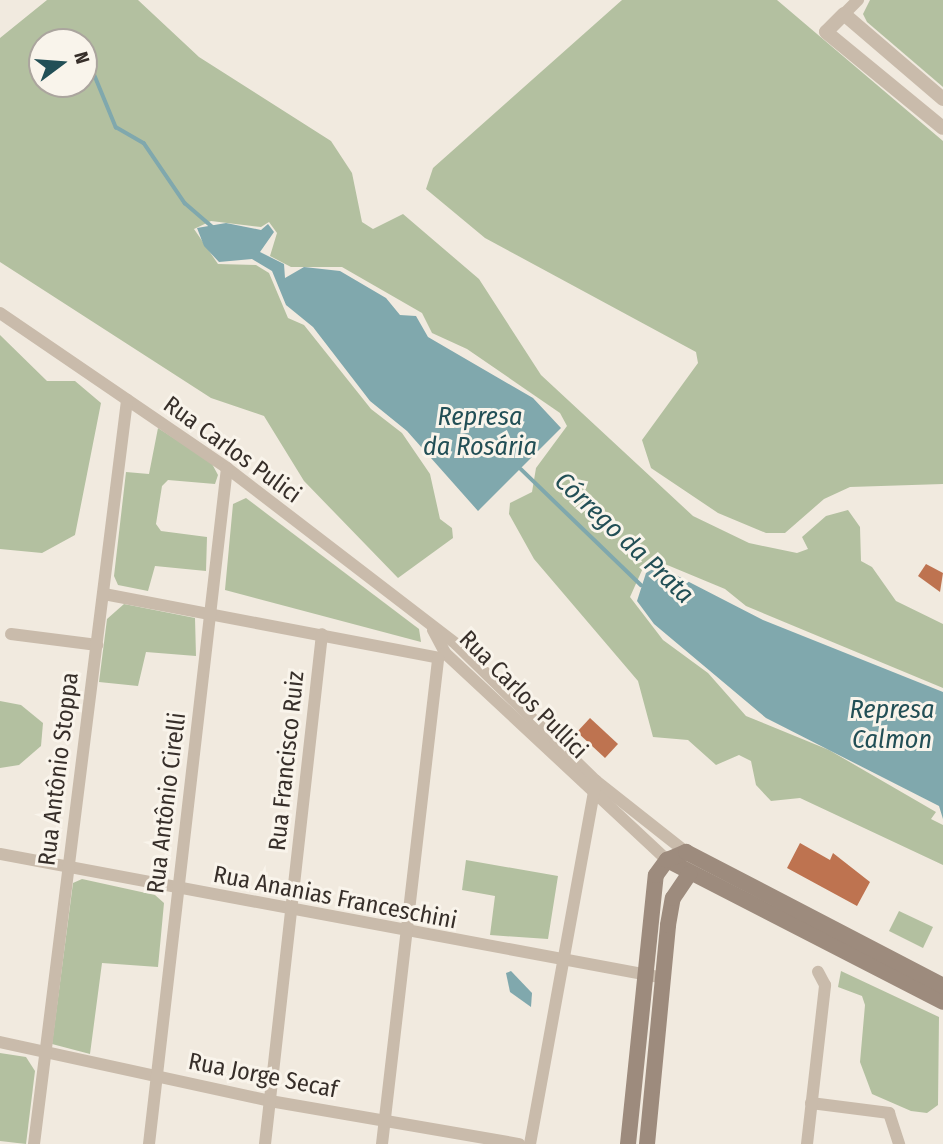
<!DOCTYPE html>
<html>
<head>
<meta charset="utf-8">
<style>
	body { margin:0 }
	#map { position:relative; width:943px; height:1144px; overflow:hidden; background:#f1eadf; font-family:"Fira Sans Condensed",sans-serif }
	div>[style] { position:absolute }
	.green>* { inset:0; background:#b3c0a0 }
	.water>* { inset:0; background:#80a8ad }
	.stream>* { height:3.5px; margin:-1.75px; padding:0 1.75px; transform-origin:1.75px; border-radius:1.75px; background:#80a8ad }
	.building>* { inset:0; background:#be7350 }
	.minor>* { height:12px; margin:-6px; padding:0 6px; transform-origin:6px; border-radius:6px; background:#c9bbab }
	.tertiary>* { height:14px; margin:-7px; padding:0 7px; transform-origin:7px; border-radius:7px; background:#c9bbab }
	.secondary>* { height:16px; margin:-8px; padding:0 8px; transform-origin:8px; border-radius:8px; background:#9d8b7d }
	span { translate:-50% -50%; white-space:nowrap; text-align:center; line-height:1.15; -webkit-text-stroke:6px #f9f4eb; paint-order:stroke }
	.street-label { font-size:24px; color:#372f2a }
	.water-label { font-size:26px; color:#224f56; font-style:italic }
	.north { position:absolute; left:28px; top:28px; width:70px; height:70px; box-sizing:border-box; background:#f9f4eb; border:2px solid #aba59e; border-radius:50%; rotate:74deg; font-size:19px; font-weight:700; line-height:28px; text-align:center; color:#372f2a }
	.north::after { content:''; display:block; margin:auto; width:24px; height:32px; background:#224f56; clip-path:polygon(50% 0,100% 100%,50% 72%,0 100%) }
</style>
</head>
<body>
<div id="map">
	<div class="green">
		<div style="clip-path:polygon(evenodd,47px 0,138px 0,199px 57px,331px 141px,352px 173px,362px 222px,373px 229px,403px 214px,479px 279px,541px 375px,693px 516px,749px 543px,797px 553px,808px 549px,802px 537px,826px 516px,848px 510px,860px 527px,861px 561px,872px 567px,896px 601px,943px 624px,943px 688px,746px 606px,725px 589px,660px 562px,643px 568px,630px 597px,663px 640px,708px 673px,746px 716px,829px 750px,936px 812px,931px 819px,943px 825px,943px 865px,800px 798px,771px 801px,756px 785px,751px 761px,739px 755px,716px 765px,688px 740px,653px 737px,638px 681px,534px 559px,509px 514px,510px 503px,532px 492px,536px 468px,567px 426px,560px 413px,467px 349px,432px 333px,422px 313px,342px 267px,291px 267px,270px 256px,277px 233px,269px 222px,261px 227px,211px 221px,194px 229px,218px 264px,256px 265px,269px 273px,288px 318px,304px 325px,371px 409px,402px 433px,430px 474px,440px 519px,452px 528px,453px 538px,398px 578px,304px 481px,264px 416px,211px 398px,0 262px,0 38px,47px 0,42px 42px,84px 42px,84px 84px,42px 84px,42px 42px)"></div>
		<div style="clip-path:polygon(622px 0,777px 0,943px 141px,943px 484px,850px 487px,824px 499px,785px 533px,766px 533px,718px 513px,651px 468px,642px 440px,698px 363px,696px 352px,485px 238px,426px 189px,433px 168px)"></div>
		<div style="clip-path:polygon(870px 0,943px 0,943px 87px,867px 22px,863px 14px)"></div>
		<div style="clip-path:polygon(0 335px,47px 381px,75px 381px,101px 403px,75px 535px,42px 553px,0 549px)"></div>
		<div style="clip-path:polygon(158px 428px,211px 462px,218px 475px,215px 484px,168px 480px,162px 486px,156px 524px,161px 531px,207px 537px,206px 571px,155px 566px,148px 591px,118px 585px,114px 576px,126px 472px,149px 474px)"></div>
		<div style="clip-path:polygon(246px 498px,419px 629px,421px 642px,225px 590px,233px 504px)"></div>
		<div style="clip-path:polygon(124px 604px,195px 618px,196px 656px,146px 652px,138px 686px,99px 682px,107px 619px)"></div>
		<div style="clip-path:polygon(0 701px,21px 705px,43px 723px,41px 746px,19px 765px,0 768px)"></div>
		<div style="clip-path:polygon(466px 860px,558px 876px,548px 939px,490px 935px,495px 896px,462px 890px)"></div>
		<div style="clip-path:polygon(82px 879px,155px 895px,164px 903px,158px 967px,102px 963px,90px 1054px,52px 1044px,73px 883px)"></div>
		<div style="clip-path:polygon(899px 911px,933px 927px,923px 948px,889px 931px)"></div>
		<div style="clip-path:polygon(841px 971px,939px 1017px,938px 1105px,927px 1113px,911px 1111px,872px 1094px,860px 1062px,865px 1005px,862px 996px,838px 987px)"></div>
		<div style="clip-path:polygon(0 1053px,26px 1057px,35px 1071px,26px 1144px,0 1141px)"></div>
	</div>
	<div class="water">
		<div style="clip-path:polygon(226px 223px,261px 230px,268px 224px,274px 232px,260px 252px,284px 264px,285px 278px,304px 267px,340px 271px,386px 298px,400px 315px,416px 316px,428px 337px,533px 398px,561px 428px,478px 511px,407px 431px,370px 401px,313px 327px,286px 305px,272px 271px,252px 259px,219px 262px,204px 246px,197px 228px)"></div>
		<div style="clip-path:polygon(658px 566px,763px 620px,943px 692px,943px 819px,939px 806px,766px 718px,654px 624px,637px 601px,646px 573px)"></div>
		<div style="clip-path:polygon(511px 971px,532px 993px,531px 1007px,510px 992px,506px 973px)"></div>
	</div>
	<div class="stream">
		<div style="left:88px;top:59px;width:74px;rotate:67.6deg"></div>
		<div style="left:116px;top:127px;width:32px;rotate:30deg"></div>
		<div style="left:144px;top:143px;width:73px;rotate:55.7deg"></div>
		<div style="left:185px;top:203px;width:37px;rotate:41deg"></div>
		<div style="left:521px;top:469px;width:167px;rotate:44deg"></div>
	</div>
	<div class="building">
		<div style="clip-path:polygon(926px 564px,943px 573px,940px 592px,918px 576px)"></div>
		<div style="clip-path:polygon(590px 718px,618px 744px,605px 758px,577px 732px)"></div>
		<div style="clip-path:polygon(800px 843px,830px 860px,833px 853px,870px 882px,857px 906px,787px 868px)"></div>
	</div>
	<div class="minor">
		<div style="left:844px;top:14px;width:20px;rotate:-45deg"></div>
		<div style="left:0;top:313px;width:275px;rotate:34.3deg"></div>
		<div style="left:227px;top:468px;width:289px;rotate:37.5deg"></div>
		<div style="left:456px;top:644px;width:196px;rotate:44.4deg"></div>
		<div style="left:596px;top:781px;width:115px;rotate:38.3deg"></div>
		<div style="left:104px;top:594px;width:340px;rotate:10.8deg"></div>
		<div style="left:433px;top:630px;width:26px;rotate:62deg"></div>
		<div style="left:445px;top:653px;width:304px;rotate:43deg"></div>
		<div style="left:11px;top:634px;width:87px;rotate:7.3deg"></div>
		<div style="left:0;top:854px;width:675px;rotate:10.58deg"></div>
		<div style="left:0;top:1042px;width:276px;rotate:12.3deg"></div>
		<div style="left:270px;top:1101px;width:253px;rotate:9.8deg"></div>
		<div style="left:811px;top:1103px;width:79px;rotate:7.3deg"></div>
		<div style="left:889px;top:1113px;width:33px;rotate:72deg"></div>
		<div style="left:34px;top:1144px;width:750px;rotate:-82.87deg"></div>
		<div style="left:149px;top:1144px;width:680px;rotate:-83.42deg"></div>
		<div style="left:265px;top:1144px;width:513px;rotate:-83.62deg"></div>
		<div style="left:382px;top:1144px;width:489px;rotate:-83.4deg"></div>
		<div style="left:530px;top:1144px;width:369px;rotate:-79.7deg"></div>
		<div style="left:807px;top:1144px;width:160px;rotate:-83.5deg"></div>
		<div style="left:825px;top:985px;width:15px;rotate:-118deg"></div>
	</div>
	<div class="tertiary">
		<div style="left:943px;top:99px;width:130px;rotate:-139.4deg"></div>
		<div style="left:844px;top:14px;width:25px;rotate:135deg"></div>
		<div style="left:826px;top:32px;width:151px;rotate:39.4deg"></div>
	</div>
	<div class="secondary">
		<div style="left:667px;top:860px;width:310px;rotate:27.2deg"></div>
		<div style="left:628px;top:1144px;width:270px;rotate:-84.1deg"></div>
		<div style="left:656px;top:875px;width:19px;rotate:-54deg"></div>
		<div style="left:667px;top:860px;width:21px;rotate:-23deg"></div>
		<div style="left:686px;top:852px;width:290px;rotate:27.5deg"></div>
		<div style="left:647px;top:1144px;width:220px;rotate:-84.5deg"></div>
		<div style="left:668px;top:925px;width:27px;rotate:-80deg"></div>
		<div style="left:673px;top:898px;width:29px;rotate:-56deg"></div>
	</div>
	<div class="street-label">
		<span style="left:232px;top:450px;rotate:36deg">Rua Carlos Pulici</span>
		<span style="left:523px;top:695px;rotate:45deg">Rua Carlos Pullici</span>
		<span style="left:287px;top:761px;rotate:-84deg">Rua Francisco Ruiz</span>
		<span style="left:59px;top:769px;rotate:-83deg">Rua Antônio Stoppa</span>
		<span style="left:167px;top:803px;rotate:-83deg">Rua Antônio Cirelli</span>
		<span style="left:335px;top:898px;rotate:11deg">Rua Ananias Franceschini</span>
		<span style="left:263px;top:1076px;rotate:11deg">Rua Jorge Secaf</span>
	</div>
	<div class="water-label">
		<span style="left:480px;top:432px">Represa<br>da Rosária</span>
		<span style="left:624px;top:538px;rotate:43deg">Córrego da Prata</span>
		<span style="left:892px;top:725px">Represa<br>Calmon</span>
	</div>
	<div class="north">N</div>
</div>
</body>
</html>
